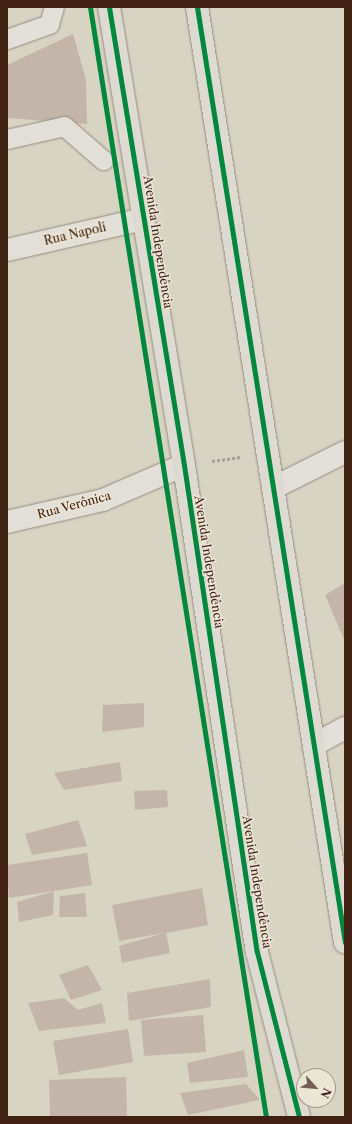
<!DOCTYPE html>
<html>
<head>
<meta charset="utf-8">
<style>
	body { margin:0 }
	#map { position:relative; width:352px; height:1124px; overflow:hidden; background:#d8d4c4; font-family:"Libre Caslon Text",serif }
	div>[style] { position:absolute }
	.building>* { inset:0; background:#c4b5aa }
	.path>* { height:2.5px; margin-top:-1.25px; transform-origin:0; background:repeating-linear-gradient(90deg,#a5a099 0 3px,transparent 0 5px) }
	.roads { filter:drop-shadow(0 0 1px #938c81) drop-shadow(0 0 1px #938c81) }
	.lane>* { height:19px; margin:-9.5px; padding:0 9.5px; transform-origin:9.5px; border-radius:9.5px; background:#e1dfd8 }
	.street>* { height:22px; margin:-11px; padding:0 11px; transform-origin:11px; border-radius:11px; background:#e1dfd8 }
	.primary>* { height:22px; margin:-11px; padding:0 11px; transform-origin:11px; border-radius:11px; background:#dddad1 }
	.cycleway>* { height:5px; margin:-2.5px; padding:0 2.5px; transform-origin:2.5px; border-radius:2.5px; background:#00873e }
	span { translate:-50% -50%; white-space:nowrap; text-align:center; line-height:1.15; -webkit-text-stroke:3px #ebe6d3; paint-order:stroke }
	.street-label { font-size:12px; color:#402013 }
	.frame { position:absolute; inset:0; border:8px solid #402013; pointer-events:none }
	.north { position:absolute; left:296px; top:1068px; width:40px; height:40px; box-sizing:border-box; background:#ebe6d3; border:1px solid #a79786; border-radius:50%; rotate:117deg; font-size:11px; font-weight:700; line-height:16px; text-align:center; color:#402013 }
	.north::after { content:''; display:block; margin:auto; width:14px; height:18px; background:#755f51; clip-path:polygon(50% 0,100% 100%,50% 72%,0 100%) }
</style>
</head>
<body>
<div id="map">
	<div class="building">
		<div style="clip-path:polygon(73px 34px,86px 80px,87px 124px,7px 118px,7px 65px)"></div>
		<div style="clip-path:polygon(345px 583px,345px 642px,325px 595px)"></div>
		<div style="clip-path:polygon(144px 703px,144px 727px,102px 732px,103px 705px)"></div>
		<div style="clip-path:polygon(120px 762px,122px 781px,64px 790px,54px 773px)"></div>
		<div style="clip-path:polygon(167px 790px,168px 807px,135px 810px,134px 791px)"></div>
		<div style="clip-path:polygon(78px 820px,87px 846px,32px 855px,25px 834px)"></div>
		<div style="clip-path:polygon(87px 853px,92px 885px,9px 898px,7px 865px)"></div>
		<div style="clip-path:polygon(202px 888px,208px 925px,166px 933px,170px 953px,122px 963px,119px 946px,164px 933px,119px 941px,112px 905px)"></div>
		<div style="clip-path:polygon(54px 891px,53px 915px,19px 922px,17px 902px)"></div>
		<div style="clip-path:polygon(85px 893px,87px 917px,59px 917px,60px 896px)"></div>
		<div style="clip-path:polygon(88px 965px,102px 990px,71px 1000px,59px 975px)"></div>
		<div style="clip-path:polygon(210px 979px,211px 1007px,129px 1021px,127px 993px)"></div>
		<div style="clip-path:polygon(64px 998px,78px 1010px,102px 1003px,106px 1023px,39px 1031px,28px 1003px)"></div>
		<div style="clip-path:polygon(203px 1015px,206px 1052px,144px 1056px,141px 1020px)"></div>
		<div style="clip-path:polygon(128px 1029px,133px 1062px,59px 1075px,53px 1041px)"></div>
		<div style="clip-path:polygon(244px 1050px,248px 1077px,190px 1083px,187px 1063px)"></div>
		<div style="clip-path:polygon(126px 1077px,127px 1117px,50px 1117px,49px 1080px)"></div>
		<div style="clip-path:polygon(246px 1084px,260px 1100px,188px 1115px,180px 1093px)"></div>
	</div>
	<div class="path">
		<div style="left:212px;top:461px;width:29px;rotate:-8deg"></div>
	</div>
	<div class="roads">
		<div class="lane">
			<div style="left:7px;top:39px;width:45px;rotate:-19.7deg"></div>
			<div style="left:49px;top:24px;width:18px;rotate:-74deg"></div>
			<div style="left:7px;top:139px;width:58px;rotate:-12.8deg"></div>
			<div style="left:64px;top:126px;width:52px;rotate:41.1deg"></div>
		</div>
		<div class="street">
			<div style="left:7px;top:250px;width:140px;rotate:-12.8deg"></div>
			<div style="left:273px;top:488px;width:80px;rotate:-26.6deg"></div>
			<div style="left:7px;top:522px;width:98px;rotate:-12.9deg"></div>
			<div style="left:103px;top:500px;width:88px;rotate:-23.4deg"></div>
			<div style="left:314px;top:745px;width:35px;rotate:-29deg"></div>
		</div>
		<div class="primary">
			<div style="left:109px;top:7px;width:464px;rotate:80.7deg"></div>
			<div style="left:184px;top:465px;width:492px;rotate:81.5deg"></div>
			<div style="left:257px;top:952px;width:170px;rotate:75.7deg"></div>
			<div style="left:197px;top:7px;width:947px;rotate:81.01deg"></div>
		</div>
	</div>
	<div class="cycleway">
		<div style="left:90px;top:7px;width:1124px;rotate:80.99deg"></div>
		<div style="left:109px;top:7px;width:464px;rotate:80.7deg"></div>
		<div style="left:184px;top:465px;width:492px;rotate:81.5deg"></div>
		<div style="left:257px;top:952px;width:170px;rotate:75.7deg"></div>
		<div style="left:197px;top:7px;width:947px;rotate:81.01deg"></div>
	</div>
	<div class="street-label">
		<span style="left:75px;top:234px;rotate:-13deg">Rua Napoli</span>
		<span style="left:158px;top:242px;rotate:81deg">Avenida Independência</span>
		<span style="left:74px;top:505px;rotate:-15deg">Rua Verônica</span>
		<span style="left:209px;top:562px;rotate:81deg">Avenida Independência</span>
		<span style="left:257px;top:882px;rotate:81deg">Avenida Independência</span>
	</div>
	<div class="frame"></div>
	<div class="north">N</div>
</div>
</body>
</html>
